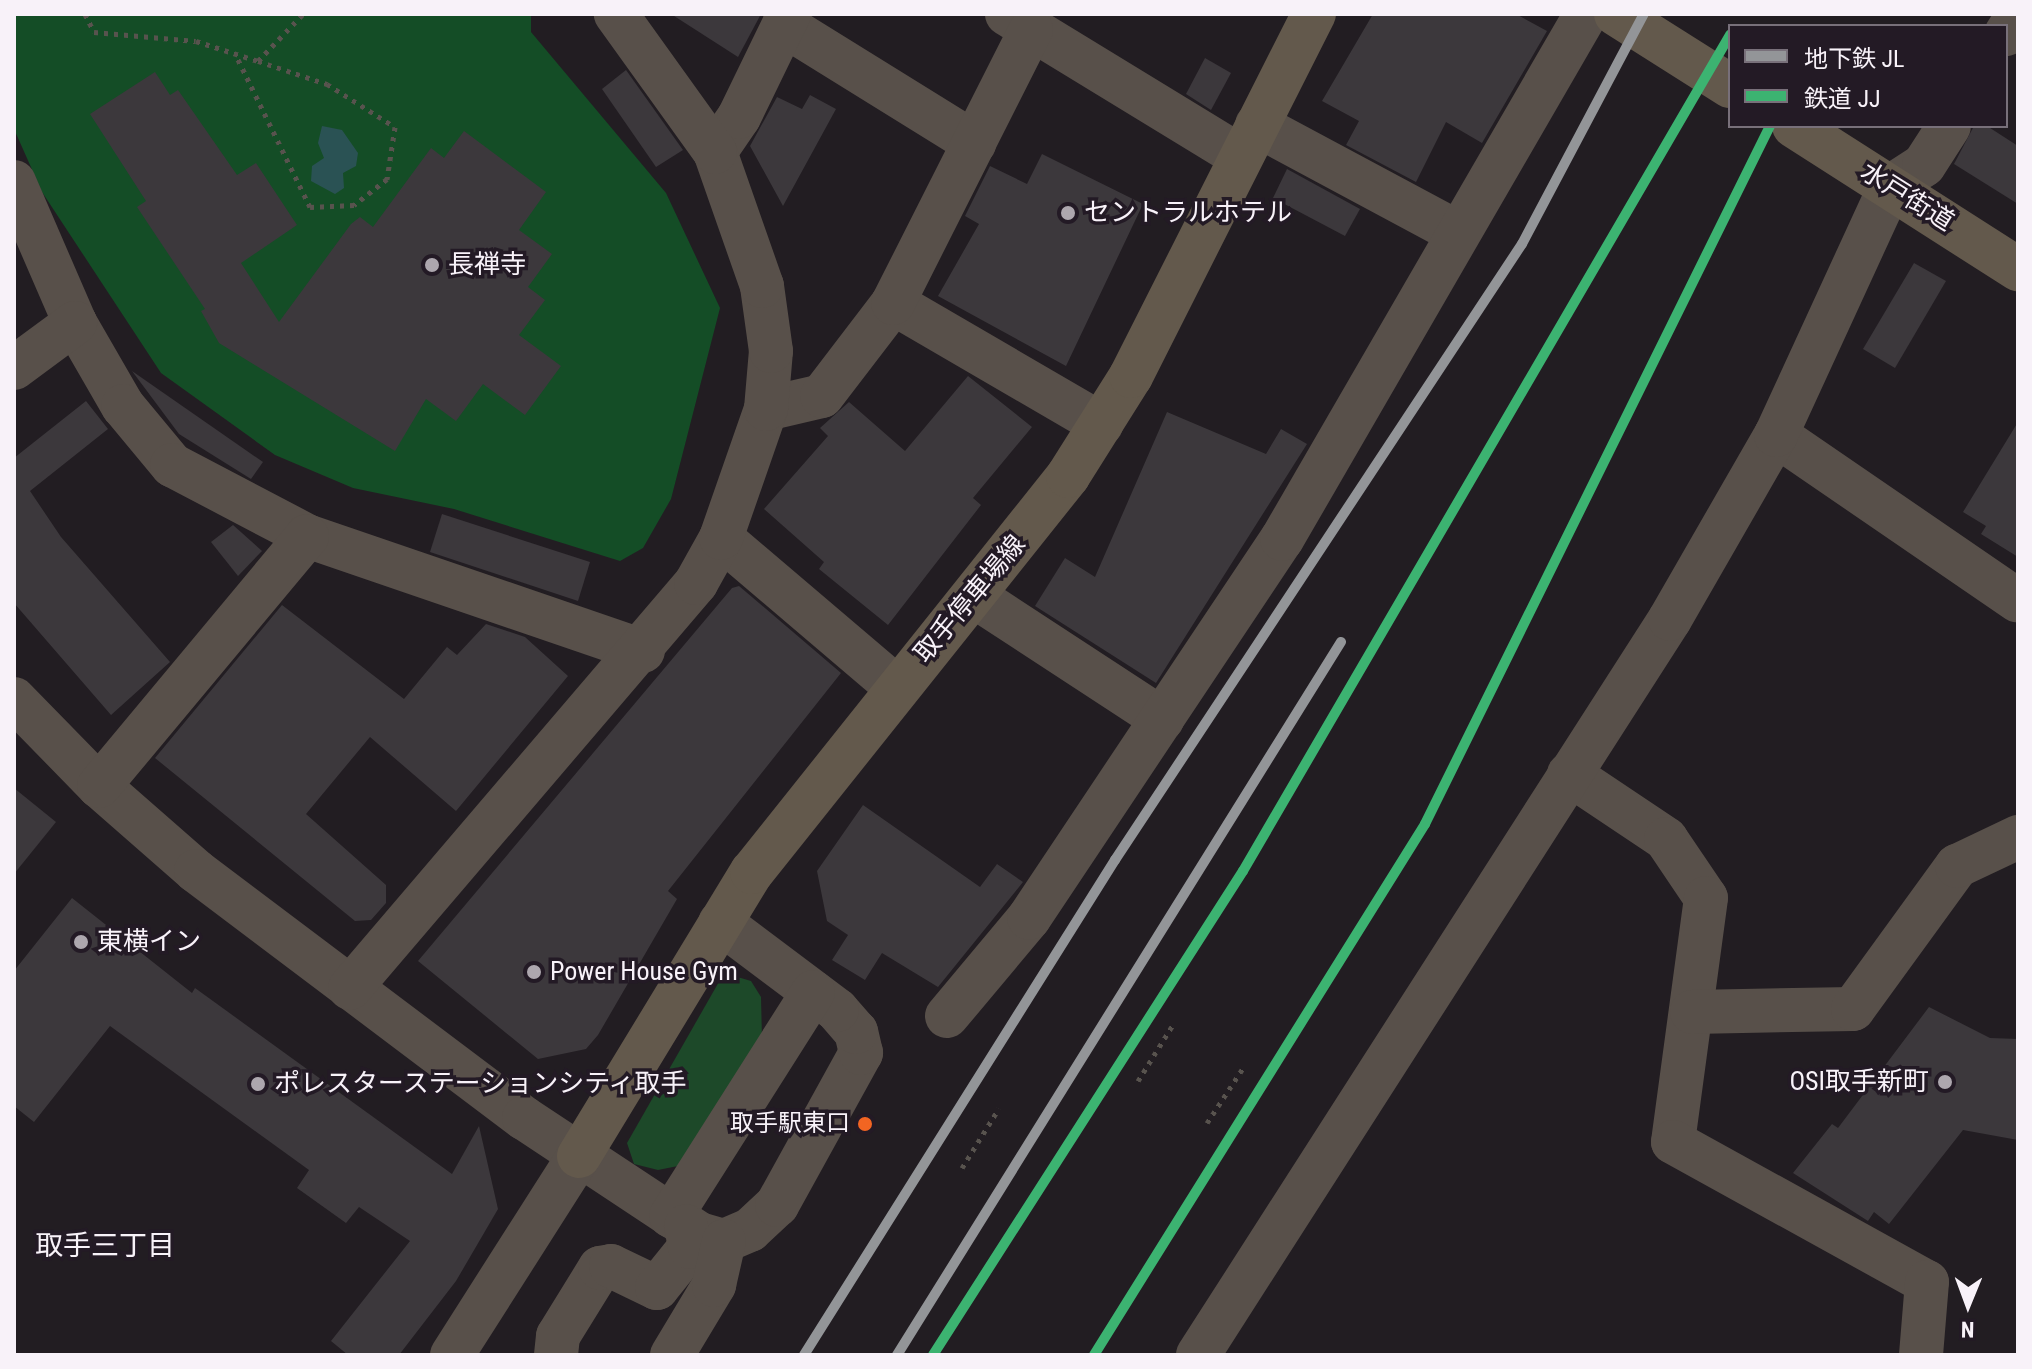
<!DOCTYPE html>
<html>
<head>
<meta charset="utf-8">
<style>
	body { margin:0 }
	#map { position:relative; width:2032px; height:1369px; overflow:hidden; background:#221d22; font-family:"Roboto Condensed","Noto Sans JP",sans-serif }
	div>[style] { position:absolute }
	.green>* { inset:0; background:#1d4929 }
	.forest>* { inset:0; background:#144d26 }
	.water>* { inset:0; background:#2a5254 }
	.building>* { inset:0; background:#3c383c }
	.path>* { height:5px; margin-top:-2.5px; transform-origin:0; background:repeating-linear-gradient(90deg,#58534e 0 4px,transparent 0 10px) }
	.minor>* { height:44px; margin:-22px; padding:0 22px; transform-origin:22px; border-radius:22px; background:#58504a }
	.major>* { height:44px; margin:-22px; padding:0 22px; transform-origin:22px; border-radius:22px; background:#63594c }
	.rail-1>* { height:10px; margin:-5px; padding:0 5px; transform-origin:5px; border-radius:5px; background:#3cb371 }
	.metro-1>* { height:10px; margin:-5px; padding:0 5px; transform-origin:5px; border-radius:5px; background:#939598 }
	.dots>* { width:22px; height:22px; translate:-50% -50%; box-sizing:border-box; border:4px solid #231a25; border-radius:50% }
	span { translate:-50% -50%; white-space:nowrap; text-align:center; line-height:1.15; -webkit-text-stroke:7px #231a25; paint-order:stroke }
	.bus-label { font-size:24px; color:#f8f2f9 }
	.right { translate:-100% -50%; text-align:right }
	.street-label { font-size:26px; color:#f8f2f9 }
	.poi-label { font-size:26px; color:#f8f2f9 }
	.left { translate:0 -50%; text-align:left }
	.neighbourhood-label { font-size:28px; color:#f8f2f9 }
	.frame { position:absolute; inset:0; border:16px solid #f8f2f9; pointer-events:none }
	.legend { position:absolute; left:1728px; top:24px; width:280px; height:104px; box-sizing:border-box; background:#231a25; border:2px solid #78707a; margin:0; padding:10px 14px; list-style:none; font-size:24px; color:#f8f2f9 }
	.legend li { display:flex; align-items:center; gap:16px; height:40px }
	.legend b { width:40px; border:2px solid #78707a }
	.north { position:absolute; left:1928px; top:1265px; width:80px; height:80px; -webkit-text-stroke:6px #231a25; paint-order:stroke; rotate:181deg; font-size:22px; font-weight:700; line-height:32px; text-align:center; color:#f8f2f9 }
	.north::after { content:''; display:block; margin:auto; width:28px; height:36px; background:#f8f2f9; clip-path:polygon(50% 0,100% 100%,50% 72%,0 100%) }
</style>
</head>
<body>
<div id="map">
	<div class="green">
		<div style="clip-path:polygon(724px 973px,751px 981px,761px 997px,762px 1039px,683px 1165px,658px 1170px,634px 1164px,627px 1143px)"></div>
	</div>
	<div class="forest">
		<div style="clip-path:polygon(14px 14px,531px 14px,531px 32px,666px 193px,720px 308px,671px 499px,643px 548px,620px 561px,454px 509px,353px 488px,275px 455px,161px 373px,42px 192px,14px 129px)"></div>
	</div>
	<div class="water">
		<div style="clip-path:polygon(322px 126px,342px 130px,358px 153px,356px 166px,343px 173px,344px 188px,335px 194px,311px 181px,312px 166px,324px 158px,318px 143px)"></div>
	</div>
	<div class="building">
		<div style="clip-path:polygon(671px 14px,761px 14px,738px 57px)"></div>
		<div style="clip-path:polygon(1373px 14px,1516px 14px,1547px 31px,1482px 143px,1446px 122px,1416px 182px,1346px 145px,1359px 121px,1322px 101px)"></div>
		<div style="clip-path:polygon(1205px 58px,1231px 73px,1211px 110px,1186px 94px)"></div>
		<div style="clip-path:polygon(626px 70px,683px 150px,656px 167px,602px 89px)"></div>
		<div style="clip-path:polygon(155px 72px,170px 95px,178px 90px,237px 175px,256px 163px,297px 225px,241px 263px,279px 322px,351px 224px,360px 217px,373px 227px,431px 148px,444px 158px,464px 131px,546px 192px,519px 230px,552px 254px,528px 287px,545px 300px,519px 335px,561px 366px,525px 415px,483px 384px,456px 421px,426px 399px,395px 451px,219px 343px,201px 311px,205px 309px,137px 207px,146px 201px,90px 114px)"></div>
		<div style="clip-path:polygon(810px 95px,836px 109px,783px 206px,750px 146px,777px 97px,802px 109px)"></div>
		<div style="clip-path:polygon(1974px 126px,1987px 126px,2018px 146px,2018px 204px,1954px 164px)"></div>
		<div style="clip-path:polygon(1042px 154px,1143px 204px,1066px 366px,938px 296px,979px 224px,965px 216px,990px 166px,1027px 184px)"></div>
		<div style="clip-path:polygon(1287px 169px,1360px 209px,1345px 236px,1273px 198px)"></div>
		<div style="clip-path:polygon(1914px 263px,1946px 281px,1895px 368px,1863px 349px)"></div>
		<div style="clip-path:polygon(132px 371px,263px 462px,251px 479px,179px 434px)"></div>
		<div style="clip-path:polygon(968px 376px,1032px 427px,973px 498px,981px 505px,888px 625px,819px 569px,824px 562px,764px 509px,828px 436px,820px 428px,849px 402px,905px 451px)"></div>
		<div style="clip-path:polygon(86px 401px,108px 429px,30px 491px,61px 537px,170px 662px,111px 715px,14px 603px,14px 458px)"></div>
		<div style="clip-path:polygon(1167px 412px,1266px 454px,1281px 429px,1307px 444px,1156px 683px,1035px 606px,1065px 558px,1095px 577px)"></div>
		<div style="clip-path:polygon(2018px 422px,2018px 557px,1981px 534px,1986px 526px,1963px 512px)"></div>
		<div style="clip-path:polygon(442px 514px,590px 562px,578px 601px,430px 552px)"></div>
		<div style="clip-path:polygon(233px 525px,262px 551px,238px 576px,211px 542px)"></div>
		<div style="clip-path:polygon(739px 586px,841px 673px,668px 891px,677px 899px,598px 1035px,586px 1049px,538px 1059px,418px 961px,732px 588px)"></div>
		<div style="clip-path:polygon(282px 605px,404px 699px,447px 647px,457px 655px,486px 624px,525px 637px,568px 676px,456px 811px,370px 737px,306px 814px,386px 885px,386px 903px,371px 920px,355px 921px,155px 758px)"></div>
		<div style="clip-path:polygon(14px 788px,56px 822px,14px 874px)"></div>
		<div style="clip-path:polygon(863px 805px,980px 887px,997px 864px,1023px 882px,938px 987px,882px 953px,865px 980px,832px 960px,848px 935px,827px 921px,817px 871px)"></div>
		<div style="clip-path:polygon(72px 898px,192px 993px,195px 988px,452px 1174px,479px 1126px,498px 1209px,456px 1281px,399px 1355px,348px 1355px,331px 1341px,410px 1241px,359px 1207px,346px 1223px,297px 1188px,309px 1170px,110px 1026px,34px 1122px,14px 1106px,14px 971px)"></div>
		<div style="clip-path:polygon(1929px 1007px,1990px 1038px,2018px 1039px,2018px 1140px,1963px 1130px,1889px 1224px,1874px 1212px,1868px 1221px,1793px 1173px,1832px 1124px,1838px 1128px)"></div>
	</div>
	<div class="path">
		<div style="left:85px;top:14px;width:20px;rotate:63deg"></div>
		<div style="left:94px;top:32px;width:102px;rotate:5deg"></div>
		<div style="left:196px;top:41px;width:65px;rotate:17.9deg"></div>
		<div style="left:258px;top:61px;width:73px;rotate:18.4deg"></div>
		<div style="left:327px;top:84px;width:80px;rotate:32.3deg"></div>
		<div style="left:395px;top:127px;width:53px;rotate:98.7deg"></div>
		<div style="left:387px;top:179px;width:42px;rotate:141.8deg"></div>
		<div style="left:354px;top:205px;width:44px;rotate:177.4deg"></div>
		<div style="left:310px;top:207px;width:171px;rotate:-116deg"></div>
		<div style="left:258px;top:61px;width:65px;rotate:-46.2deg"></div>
		<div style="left:1138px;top:1081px;width:68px;rotate:-58.2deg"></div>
		<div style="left:1207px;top:1123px;width:69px;rotate:-56.8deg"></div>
		<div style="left:962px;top:1168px;width:70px;rotate:-58.3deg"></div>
	</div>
	<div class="minor">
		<div style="left:1007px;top:14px;width:274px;rotate:31.4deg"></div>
		<div style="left:784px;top:25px;width:224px;rotate:31.8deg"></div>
		<div style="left:2006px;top:34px;width:22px;rotate:-58deg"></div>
		<div style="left:1257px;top:125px;width:228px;rotate:28.2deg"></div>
		<div style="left:715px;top:152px;width:42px;rotate:-55.6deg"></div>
		<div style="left:739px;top:117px;width:114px;rotate:-64.1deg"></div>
		<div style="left:14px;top:182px;width:154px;rotate:66.6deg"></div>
		<div style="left:75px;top:323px;width:96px;rotate:60deg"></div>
		<div style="left:123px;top:406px;width:77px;rotate:50.3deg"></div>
		<div style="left:172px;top:465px;width:153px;rotate:27.7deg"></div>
		<div style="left:307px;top:536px;width:355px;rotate:18.9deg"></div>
		<div style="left:893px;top:303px;width:241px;rotate:30.2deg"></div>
		<div style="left:14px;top:368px;width:76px;rotate:-36.4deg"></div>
		<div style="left:766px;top:409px;width:57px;rotate:-13.1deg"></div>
		<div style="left:822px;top:396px;width:117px;rotate:-52.6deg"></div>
		<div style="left:893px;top:303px;width:306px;rotate:-63.2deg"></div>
		<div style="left:1776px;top:435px;width:293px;rotate:34.4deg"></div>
		<div style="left:721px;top:538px;width:231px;rotate:40.4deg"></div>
		<div style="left:974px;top:596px;width:225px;rotate:33.2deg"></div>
		<div style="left:14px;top:699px;width:122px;rotate:45.7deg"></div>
		<div style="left:99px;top:786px;width:129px;rotate:41.2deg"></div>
		<div style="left:196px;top:871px;width:411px;rotate:37deg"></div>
		<div style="left:524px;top:1118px;width:210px;rotate:33.5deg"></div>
		<div style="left:699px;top:1234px;width:26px;rotate:16deg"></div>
		<div style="left:724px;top:1241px;width:28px;rotate:-23deg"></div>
		<div style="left:750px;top:1230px;width:37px;rotate:-43deg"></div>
		<div style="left:777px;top:1205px;width:174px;rotate:-61.1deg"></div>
		<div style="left:861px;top:1053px;width:22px;rotate:-103deg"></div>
		<div style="left:856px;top:1032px;width:29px;rotate:-131deg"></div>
		<div style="left:837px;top:1010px;width:146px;rotate:-143.1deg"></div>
		<div style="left:1569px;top:774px;width:117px;rotate:33.8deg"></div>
		<div style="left:1666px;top:839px;width:71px;rotate:55.9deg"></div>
		<div style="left:1706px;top:898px;width:246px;rotate:97.7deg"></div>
		<div style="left:1673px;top:1142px;width:290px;rotate:28.9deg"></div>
		<div style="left:1927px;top:1282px;width:73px;rotate:94.7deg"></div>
		<div style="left:99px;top:786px;width:325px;rotate:-50.2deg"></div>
		<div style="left:350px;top:988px;width:533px;rotate:-49.49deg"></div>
		<div style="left:696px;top:583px;width:51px;rotate:-60.9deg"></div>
		<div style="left:721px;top:538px;width:137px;rotate:-70.8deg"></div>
		<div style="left:766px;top:409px;width:58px;rotate:-85.1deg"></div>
		<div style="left:771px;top:351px;width:66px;rotate:-97.9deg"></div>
		<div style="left:762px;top:286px;width:142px;rotate:-109.3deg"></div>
		<div style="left:715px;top:152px;width:170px;rotate:-125.7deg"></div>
		<div style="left:1692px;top:1012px;width:161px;rotate:-1.1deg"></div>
		<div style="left:1853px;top:1009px;width:177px;rotate:-54deg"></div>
		<div style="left:1957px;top:866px;width:68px;rotate:-25.4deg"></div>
		<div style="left:947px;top:1016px;width:128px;rotate:-50.1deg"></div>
		<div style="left:1029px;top:918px;width:456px;rotate:-56.3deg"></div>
		<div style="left:1282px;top:539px;width:607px;rotate:-59.93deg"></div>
		<div style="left:671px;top:1216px;width:265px;rotate:-57.6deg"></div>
		<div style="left:452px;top:1355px;width:236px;rotate:-57.5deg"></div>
		<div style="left:556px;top:1355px;width:19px;rotate:-84deg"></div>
		<div style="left:558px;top:1336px;width:80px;rotate:-58.3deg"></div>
		<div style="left:600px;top:1268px;width:11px;rotate:-10deg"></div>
		<div style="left:611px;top:1266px;width:51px;rotate:25.6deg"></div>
		<div style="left:657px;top:1288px;width:53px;rotate:-51.2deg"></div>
		<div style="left:690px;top:1247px;width:21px;rotate:-101deg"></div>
		<div style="left:672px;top:1355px;width:82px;rotate:-59deg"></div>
		<div style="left:714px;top:1285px;width:45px;rotate:-77.2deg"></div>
		<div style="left:1198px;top:1355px;width:874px;rotate:-57.33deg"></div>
		<div style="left:1670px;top:619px;width:212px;rotate:-60.1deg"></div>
		<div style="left:1776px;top:435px;width:273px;rotate:-65.3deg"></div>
		<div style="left:1890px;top:187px;width:40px;rotate:-32.9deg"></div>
		<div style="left:1924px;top:165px;width:46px;rotate:-57.3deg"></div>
	</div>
	<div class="major">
		<div style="left:1616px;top:14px;width:135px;rotate:32.3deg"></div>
		<div style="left:1794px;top:126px;width:266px;rotate:32.6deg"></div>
		<div style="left:579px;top:1156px;width:333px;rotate:-58.7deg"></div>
		<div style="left:752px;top:872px;width:507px;rotate:-51.41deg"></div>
		<div style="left:1068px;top:476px;width:118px;rotate:-57.8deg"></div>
		<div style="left:1131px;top:376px;width:406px;rotate:-63.2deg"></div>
	</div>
	<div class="rail-1">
		<div style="left:933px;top:1355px;width:575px;rotate:-57.36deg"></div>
		<div style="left:1243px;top:871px;width:968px;rotate:-59.78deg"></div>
		<div style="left:1094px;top:1355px;width:626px;rotate:-58.06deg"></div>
		<div style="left:1425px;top:824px;width:779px;rotate:-63.7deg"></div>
	</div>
	<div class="metro-1">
		<div style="left:804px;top:1355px;width:585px;rotate:-57.86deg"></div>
		<div style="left:1115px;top:860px;width:738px;rotate:-56.55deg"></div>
		<div style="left:1522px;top:244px;width:260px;rotate:-62.1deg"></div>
		<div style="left:897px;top:1355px;width:840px;rotate:-58.09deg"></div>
	</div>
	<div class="dots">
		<div style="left:1068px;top:213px;background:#ada7ae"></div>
		<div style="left:432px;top:265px;background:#ada7ae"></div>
		<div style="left:81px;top:942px;background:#ada7ae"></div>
		<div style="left:534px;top:972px;background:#ada7ae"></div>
		<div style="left:1945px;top:1082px;background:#ada7ae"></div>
		<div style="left:258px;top:1084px;background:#ada7ae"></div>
		<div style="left:865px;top:1124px;background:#f26522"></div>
	</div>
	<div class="bus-label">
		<span class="right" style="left:850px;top:1124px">取手駅東口</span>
	</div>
	<div class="street-label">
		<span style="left:1907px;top:197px;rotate:32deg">水戸街道</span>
		<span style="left:970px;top:599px;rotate:-50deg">取手停車場線</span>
	</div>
	<div class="poi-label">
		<span class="left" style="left:1084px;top:213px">セントラルホテル</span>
		<span class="left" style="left:448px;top:265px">長禅寺</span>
		<span class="left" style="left:97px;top:942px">東横イン</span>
		<span class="left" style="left:550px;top:972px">Power House Gym</span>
		<span class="right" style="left:1929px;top:1082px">OSI取手新町</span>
		<span class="left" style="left:274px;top:1084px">ポレスターステーションシティ取手</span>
	</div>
	<div class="neighbourhood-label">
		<span style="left:105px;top:1246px">取手三丁目</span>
	</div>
	<div class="frame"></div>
	<ul class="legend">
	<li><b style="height:10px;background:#939598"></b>地下鉄 JL</li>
	<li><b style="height:10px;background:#3cb371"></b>鉄道 JJ</li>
	</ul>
	<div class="north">N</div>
</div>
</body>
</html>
